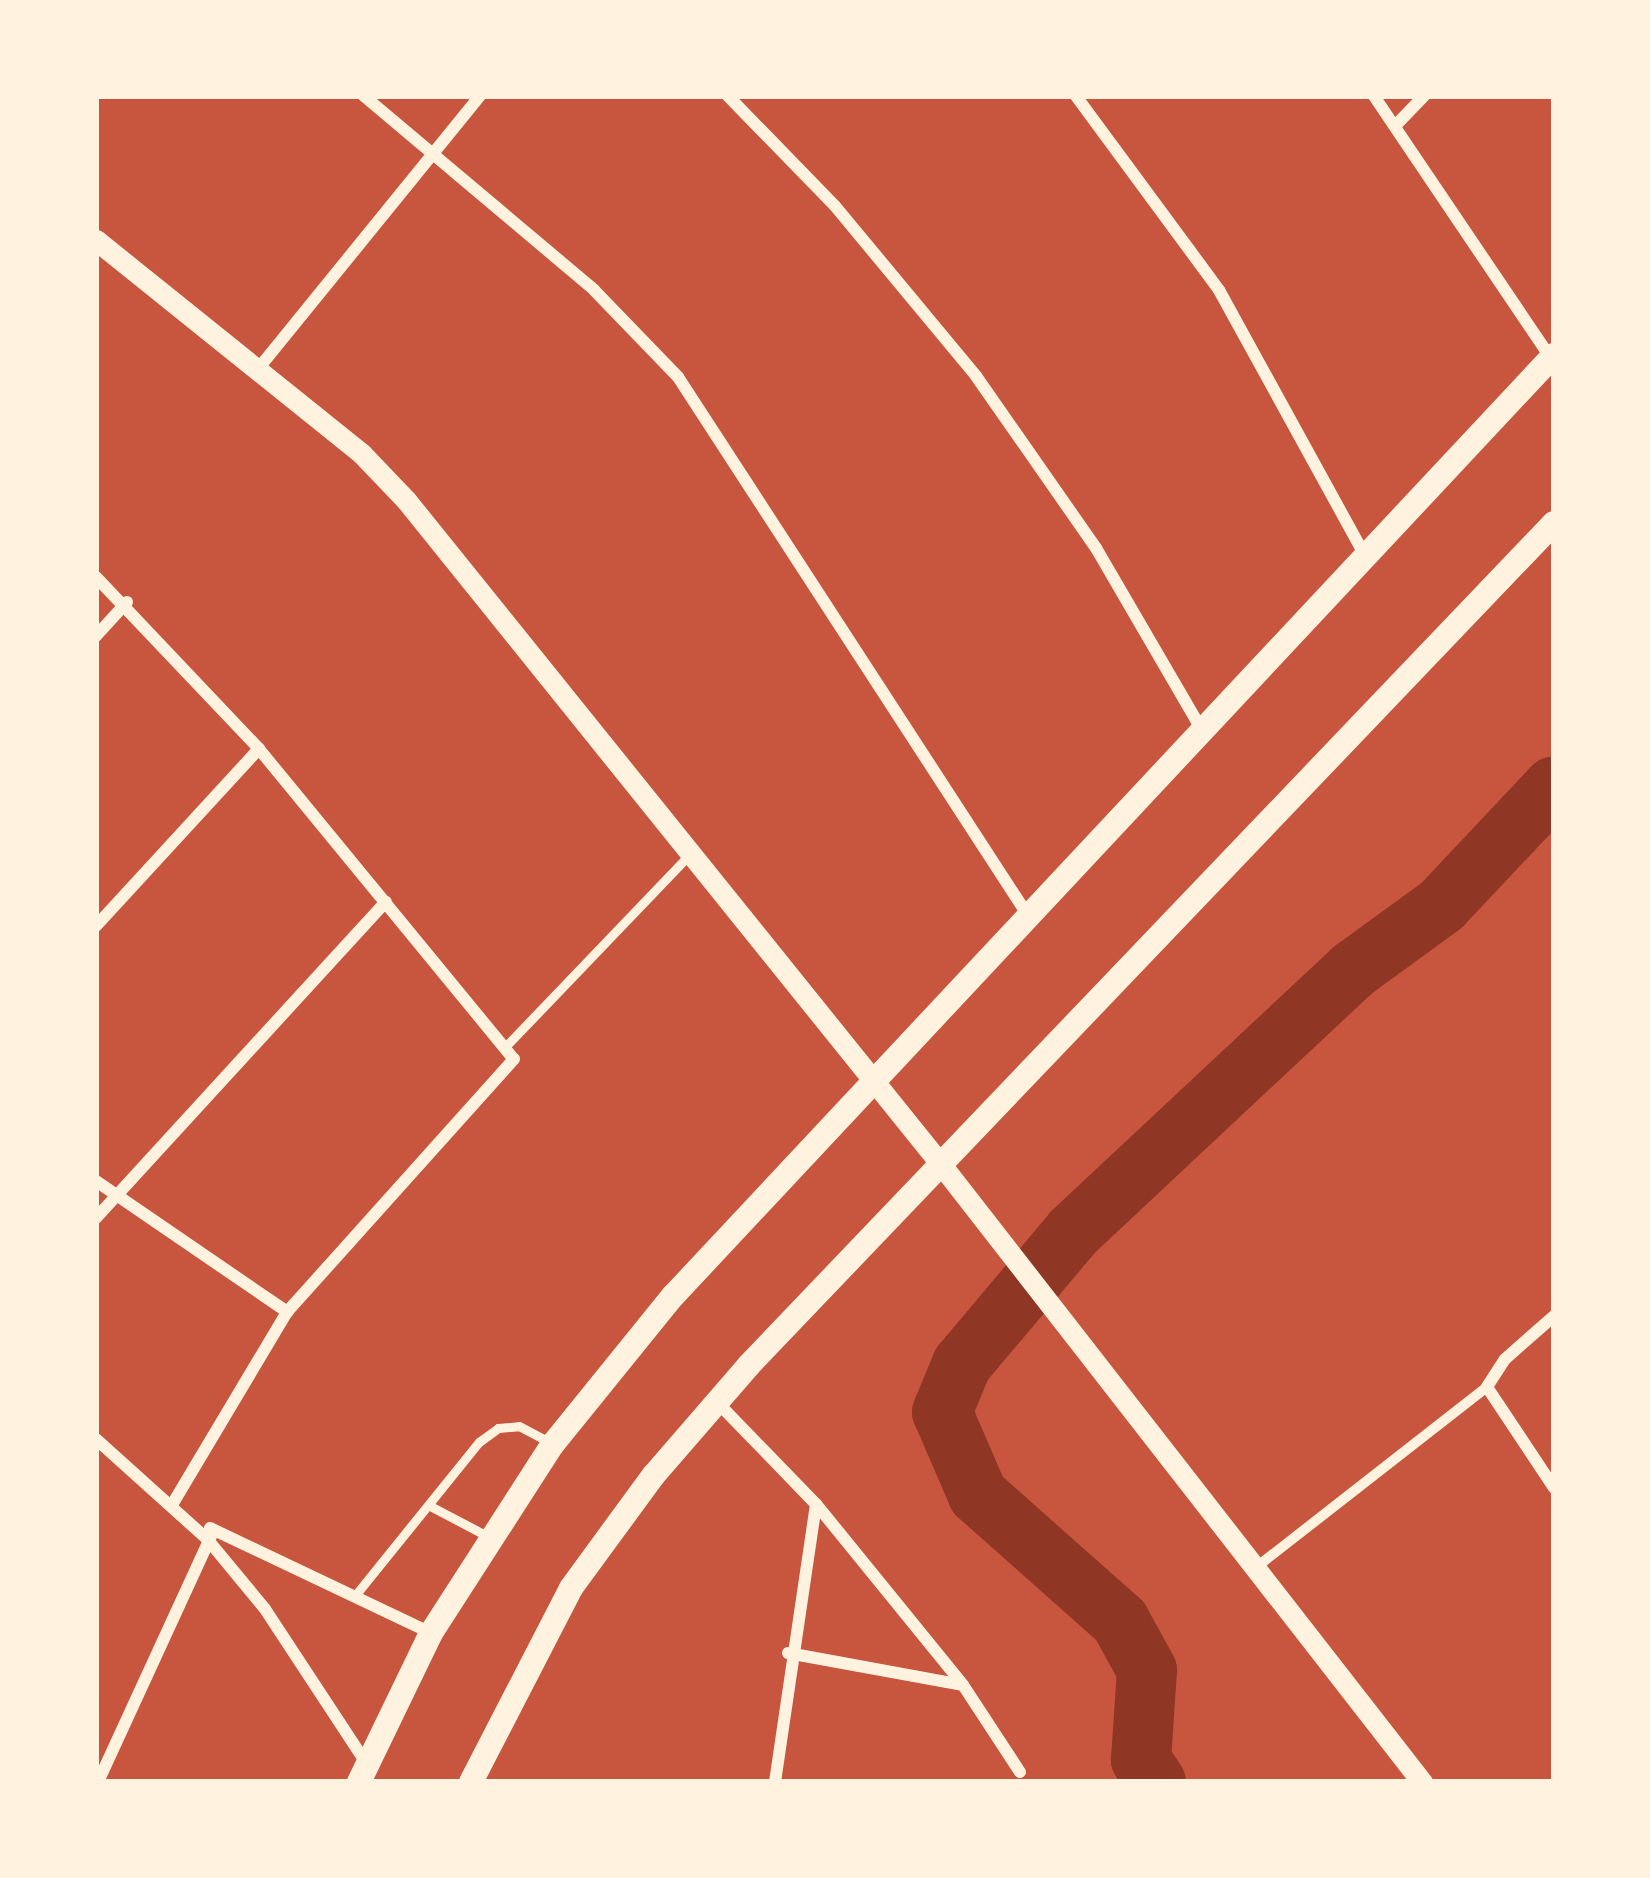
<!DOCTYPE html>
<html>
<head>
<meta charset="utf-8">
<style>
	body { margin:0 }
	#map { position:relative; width:1650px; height:1878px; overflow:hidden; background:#c8553d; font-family:"Zilla Slab",serif }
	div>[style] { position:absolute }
	.river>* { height:60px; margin:-30px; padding:0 30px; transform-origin:30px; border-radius:30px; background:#8f3625 }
	.service>* { height:9px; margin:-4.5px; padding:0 4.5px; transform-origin:4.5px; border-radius:4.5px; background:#fff3e0 }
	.pedestrian>* { height:10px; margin:-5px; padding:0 5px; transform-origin:5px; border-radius:5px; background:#fff3e0 }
	.minor>* { height:12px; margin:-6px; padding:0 6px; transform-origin:6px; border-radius:6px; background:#fff3e0 }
	.tertiary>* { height:21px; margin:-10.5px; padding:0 10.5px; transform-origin:10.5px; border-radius:10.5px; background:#fff3e0 }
	.secondary>* { height:24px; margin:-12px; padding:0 12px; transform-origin:12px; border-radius:12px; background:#fff3e0 }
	span { translate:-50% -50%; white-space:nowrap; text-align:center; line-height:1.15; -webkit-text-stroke:9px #fff3e0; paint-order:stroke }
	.frame { position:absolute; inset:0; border:99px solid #fff3e0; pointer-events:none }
</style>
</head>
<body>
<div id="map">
	<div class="river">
		<div style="left:1156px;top:1782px;width:27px;rotate:-124deg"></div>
		<div style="left:1141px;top:1760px;width:90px;rotate:-86.2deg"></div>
		<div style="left:1147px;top:1670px;width:56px;rotate:-118.9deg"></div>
		<div style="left:1120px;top:1621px;width:190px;rotate:-138.4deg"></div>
		<div style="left:978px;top:1495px;width:90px;rotate:-113.4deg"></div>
		<div style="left:942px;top:1412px;width:52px;rotate:-67.4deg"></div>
		<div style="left:962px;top:1364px;width:172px;rotate:-49.9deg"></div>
		<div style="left:1073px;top:1232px;width:383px;rotate:-43.1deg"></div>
		<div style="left:1353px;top:970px;width:110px;rotate:-36.1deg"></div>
		<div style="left:1442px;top:905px;width:163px;rotate:-46.7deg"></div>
	</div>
	<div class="service">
		<div style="left:505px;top:1047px;width:265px;rotate:-46.2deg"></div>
		<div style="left:432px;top:1507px;width:67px;rotate:27.7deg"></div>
		<div style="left:357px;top:1593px;width:194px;rotate:-51.1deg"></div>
		<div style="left:479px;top:1442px;width:24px;rotate:-36deg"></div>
		<div style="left:498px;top:1428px;width:21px;rotate:-5deg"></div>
		<div style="left:519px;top:1426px;width:38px;rotate:28deg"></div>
	</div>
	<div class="pedestrian">
		<div style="left:1254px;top:1569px;width:296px;rotate:-38deg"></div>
	</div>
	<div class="minor">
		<div style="left:364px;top:96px;width:301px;rotate:40.1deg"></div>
		<div style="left:594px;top:290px;width:121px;rotate:46deg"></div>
		<div style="left:678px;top:377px;width:644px;rotate:56.98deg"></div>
		<div style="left:728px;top:96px;width:153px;rotate:45.8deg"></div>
		<div style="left:835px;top:206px;width:221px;rotate:50.3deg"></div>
		<div style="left:976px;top:376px;width:210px;rotate:55.1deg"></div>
		<div style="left:1096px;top:548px;width:211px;rotate:59.8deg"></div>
		<div style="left:1076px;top:96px;width:241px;rotate:53.6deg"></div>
		<div style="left:1219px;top:290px;width:303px;rotate:61.2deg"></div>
		<div style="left:1374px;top:96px;width:316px;rotate:56deg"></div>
		<div style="left:1395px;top:126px;width:42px;rotate:-46deg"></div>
		<div style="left:258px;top:369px;width:352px;rotate:-50.9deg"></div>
		<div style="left:96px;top:577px;width:237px;rotate:46.5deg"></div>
		<div style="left:259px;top:749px;width:401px;rotate:50.6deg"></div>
		<div style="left:514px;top:1059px;width:340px;rotate:131.9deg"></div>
		<div style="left:287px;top:1312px;width:222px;rotate:120.8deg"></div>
		<div style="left:96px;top:636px;width:46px;rotate:-47.6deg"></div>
		<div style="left:96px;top:926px;width:241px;rotate:-47.4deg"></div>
		<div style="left:96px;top:1181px;width:232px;rotate:34.4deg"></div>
		<div style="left:96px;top:1218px;width:429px;rotate:-47.5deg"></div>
		<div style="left:1554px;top:1316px;width:65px;rotate:138.7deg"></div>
		<div style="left:1505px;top:1359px;width:33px;rotate:123deg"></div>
		<div style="left:1487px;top:1387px;width:121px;rotate:56.4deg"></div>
		<div style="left:717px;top:1402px;width:142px;rotate:45.9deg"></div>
		<div style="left:816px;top:1504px;width:233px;rotate:50.9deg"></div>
		<div style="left:963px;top:1685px;width:104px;rotate:56.8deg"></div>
		<div style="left:96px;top:1439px;width:151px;rotate:42deg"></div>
		<div style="left:208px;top:1540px;width:89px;rotate:50.4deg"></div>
		<div style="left:265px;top:1609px;width:184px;rotate:56.7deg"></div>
		<div style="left:210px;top:1528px;width:245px;rotate:25.4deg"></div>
		<div style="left:788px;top:1653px;width:177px;rotate:10.4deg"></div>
		<div style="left:98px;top:1782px;width:277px;rotate:-65.3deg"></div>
		<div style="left:775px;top:1782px;width:281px;rotate:-81.6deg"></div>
	</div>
	<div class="tertiary">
		<div style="left:96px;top:240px;width:341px;rotate:38.8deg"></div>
		<div style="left:362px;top:454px;width:64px;rotate:46.3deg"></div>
		<div style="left:406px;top:500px;width:856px;rotate:51.16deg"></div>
		<div style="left:943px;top:1167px;width:780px;rotate:52.09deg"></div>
	</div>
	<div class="secondary">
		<div style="left:359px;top:1782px;width:165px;rotate:-64.2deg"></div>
		<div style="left:431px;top:1633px;width:225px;rotate:-57.2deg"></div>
		<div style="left:553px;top:1444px;width:191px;rotate:-51deg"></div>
		<div style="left:673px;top:1296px;width:1289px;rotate:-46.89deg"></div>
		<div style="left:471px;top:1782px;width:218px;rotate:-62.7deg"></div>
		<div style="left:571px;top:1588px;width:139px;rotate:-53.8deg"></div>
		<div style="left:653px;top:1476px;width:147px;rotate:-49.1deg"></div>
		<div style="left:749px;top:1365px;width:1165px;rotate:-46.29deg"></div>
	</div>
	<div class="frame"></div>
</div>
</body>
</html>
